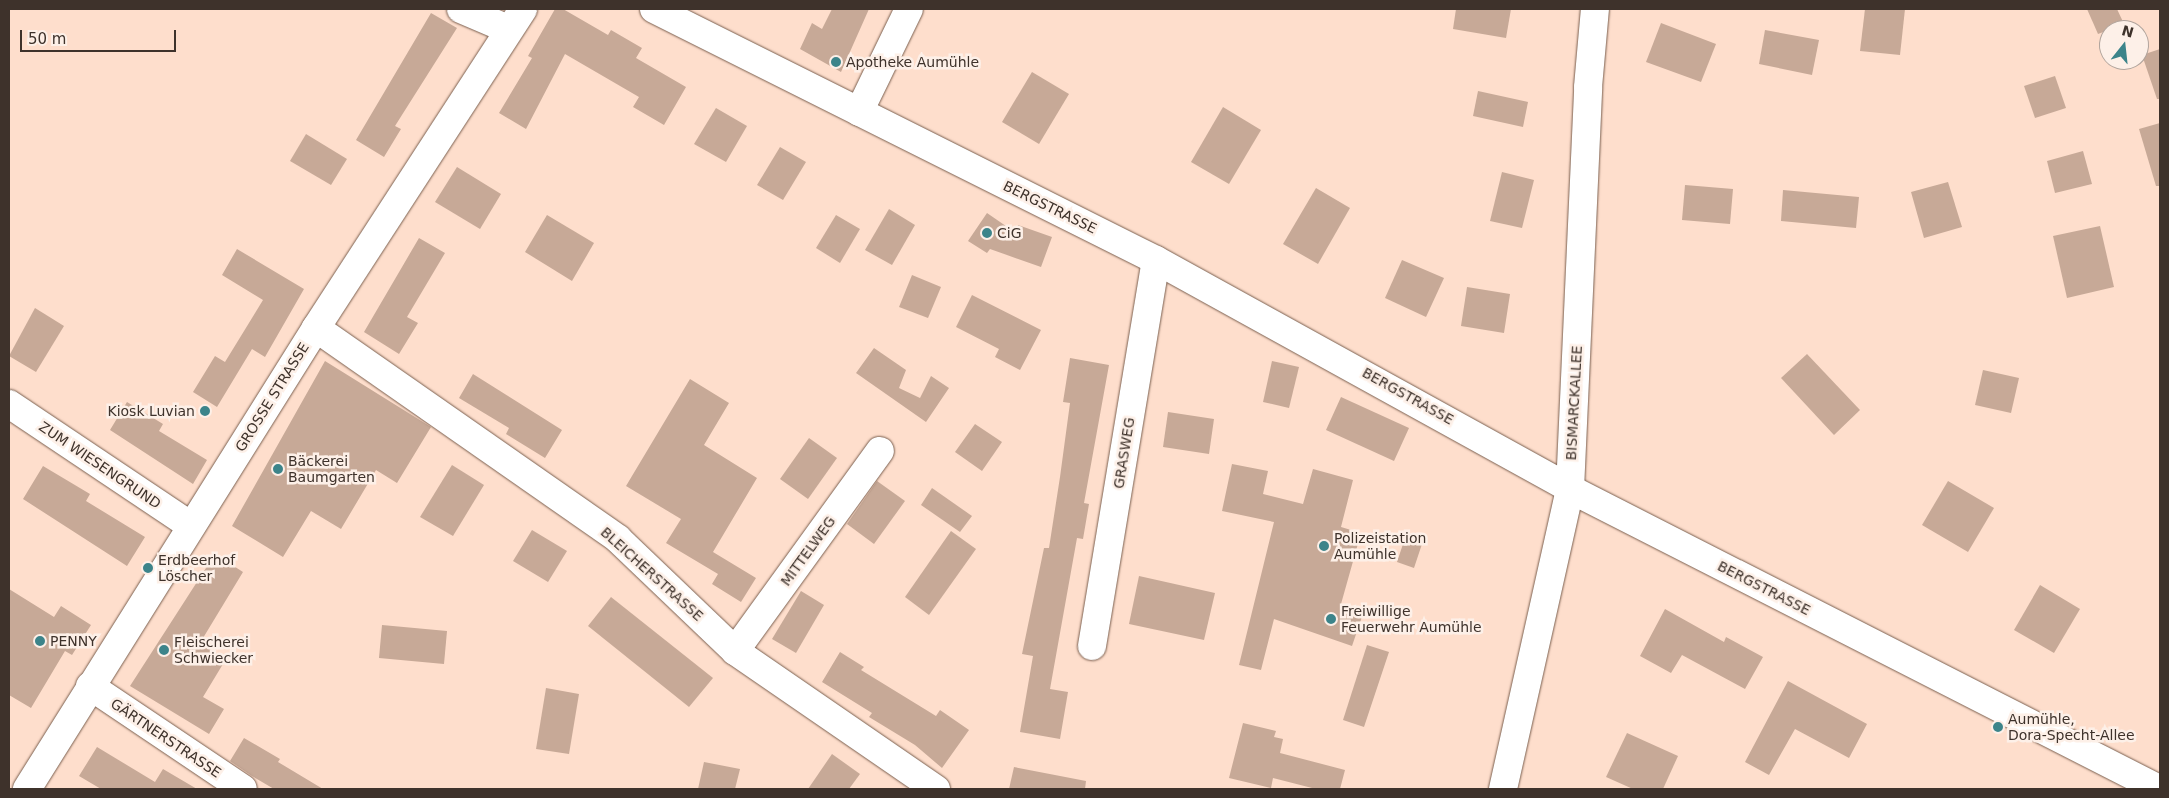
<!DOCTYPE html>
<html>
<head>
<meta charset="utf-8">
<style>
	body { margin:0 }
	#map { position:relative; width:2169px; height:798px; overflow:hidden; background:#fedecc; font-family:"DejaVu Sans",sans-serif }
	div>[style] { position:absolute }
	.building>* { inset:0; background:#c7a997 }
	.roads { filter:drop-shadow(0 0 1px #7a5f4f) drop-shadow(0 0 1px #7a5f4f) }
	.minor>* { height:28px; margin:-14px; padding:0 14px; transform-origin:14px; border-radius:14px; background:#fff }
	.dots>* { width:14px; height:14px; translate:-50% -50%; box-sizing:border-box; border:2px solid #fdf0e8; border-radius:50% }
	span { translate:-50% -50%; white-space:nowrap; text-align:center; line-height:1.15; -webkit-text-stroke:5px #fdf0e8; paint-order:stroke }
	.poi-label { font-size:14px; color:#3e322b }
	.left { translate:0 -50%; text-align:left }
	.right { translate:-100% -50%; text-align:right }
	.street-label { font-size:14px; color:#3e322b }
	.frame { position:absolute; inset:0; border:10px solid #3e322b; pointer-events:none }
	.north { position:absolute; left:2099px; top:20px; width:50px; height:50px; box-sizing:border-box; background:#fdf0e8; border:1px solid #b1a49c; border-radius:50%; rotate:16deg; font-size:14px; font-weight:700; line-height:20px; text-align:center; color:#3e322b }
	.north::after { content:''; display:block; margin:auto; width:18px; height:22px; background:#3c848a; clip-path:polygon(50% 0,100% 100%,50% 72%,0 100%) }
	.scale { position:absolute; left:20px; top:30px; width:156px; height:22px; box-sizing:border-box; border:2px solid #3e322b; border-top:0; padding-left:6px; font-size:15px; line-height:18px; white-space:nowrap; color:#3e322b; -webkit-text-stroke:4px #fdf0e8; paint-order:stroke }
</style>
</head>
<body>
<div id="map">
	<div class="building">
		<div style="clip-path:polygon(555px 9px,563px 9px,608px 35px,611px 30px,642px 48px,636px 58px,686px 87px,664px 125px,633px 107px,639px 97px,565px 54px,526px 129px,499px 113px,532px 58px,528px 56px)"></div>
		<div style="clip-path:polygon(832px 9px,869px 9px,841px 72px,800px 49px,812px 23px,822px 29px)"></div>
		<div style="clip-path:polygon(1456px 9px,1511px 9px,1506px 38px,1453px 29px)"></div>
		<div style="clip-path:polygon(1865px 9px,1905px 9px,1900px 55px,1860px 51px)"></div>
		<div style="clip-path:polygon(2087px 9px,2117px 9px,2124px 24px,2098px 34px)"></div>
		<div style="clip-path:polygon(431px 13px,457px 28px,395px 126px,401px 129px,384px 157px,356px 140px)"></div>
		<div style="clip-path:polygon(1661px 23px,1716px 44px,1701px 82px,1646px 62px)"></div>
		<div style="clip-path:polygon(1765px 30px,1819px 40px,1812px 75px,1759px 64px)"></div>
		<div style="clip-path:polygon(2160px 49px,2160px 99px,2157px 99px,2142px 55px)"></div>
		<div style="clip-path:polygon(1032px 72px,1069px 94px,1039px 144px,1002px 122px)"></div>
		<div style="clip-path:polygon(2055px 76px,2066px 108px,2035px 118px,2024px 86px)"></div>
		<div style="clip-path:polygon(1478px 91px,1528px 102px,1523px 127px,1473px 116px)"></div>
		<div style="clip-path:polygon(1223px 107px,1261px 130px,1229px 184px,1191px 162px)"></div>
		<div style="clip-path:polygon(716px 108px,747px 126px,726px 162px,694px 144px)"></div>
		<div style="clip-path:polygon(2160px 123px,2160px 186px,2156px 186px,2139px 129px)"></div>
		<div style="clip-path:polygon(306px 134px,347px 159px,331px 185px,290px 161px)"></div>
		<div style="clip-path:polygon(780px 147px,806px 162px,783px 200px,757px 185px)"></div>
		<div style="clip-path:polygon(2083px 151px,2092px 184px,2055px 193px,2047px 161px)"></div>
		<div style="clip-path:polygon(457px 167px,501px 194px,480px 229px,435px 202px)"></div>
		<div style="clip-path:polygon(1502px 172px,1534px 180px,1522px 228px,1490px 221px)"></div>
		<div style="clip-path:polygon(1948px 182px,1962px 227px,1924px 238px,1911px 192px)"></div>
		<div style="clip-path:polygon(1685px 185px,1733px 189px,1730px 224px,1682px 220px)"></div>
		<div style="clip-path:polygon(1316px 188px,1350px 208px,1318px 264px,1283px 244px)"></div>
		<div style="clip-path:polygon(1783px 190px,1859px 197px,1856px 228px,1781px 221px)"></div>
		<div style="clip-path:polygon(889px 209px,915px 225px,892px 265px,865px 250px)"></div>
		<div style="clip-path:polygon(987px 213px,1016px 233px,1018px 225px,1052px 237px,1041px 267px,990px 249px,987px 253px,968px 241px)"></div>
		<div style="clip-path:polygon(547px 215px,594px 243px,572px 281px,525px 252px)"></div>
		<div style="clip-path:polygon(836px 215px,860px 229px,840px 263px,816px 248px)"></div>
		<div style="clip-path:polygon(2100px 226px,2114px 287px,2067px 298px,2053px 236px)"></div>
		<div style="clip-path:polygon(419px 238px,445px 253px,407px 317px,418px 323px,399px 354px,364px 332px)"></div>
		<div style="clip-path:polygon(237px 249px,304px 289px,265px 357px,252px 349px,217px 407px,193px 392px,215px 356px,225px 362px,263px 300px,222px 275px)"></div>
		<div style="clip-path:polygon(1402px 260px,1444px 278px,1426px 317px,1385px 298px)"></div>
		<div style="clip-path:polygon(912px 275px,941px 287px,928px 318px,899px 307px)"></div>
		<div style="clip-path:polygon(1467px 287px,1510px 294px,1504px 333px,1461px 326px)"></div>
		<div style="clip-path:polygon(972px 295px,1041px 330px,1020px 370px,995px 357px,999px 349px,956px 327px)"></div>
		<div style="clip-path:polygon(35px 308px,64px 326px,36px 372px,9px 356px)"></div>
		<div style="clip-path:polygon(874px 348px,906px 370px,899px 388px,920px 398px,931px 376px,949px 388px,926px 422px,856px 373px)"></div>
		<div style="clip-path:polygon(1807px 354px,1860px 410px,1834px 435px,1781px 378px)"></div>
		<div style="clip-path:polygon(1070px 358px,1109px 365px,1084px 503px,1089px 504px,1083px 539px,1077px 538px,1050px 689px,1068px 692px,1060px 739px,1020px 732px,1033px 656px,1022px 654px,1044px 548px,1049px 548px,1060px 477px,1070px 403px,1063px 402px)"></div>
		<div style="clip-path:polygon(325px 361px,431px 427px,397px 483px,376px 470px,341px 529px,311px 511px,283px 557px,232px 526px)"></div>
		<div style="clip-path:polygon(1272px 361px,1299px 367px,1289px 408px,1263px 402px)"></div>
		<div style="clip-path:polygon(1983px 370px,2019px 378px,2011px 413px,1975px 405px)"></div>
		<div style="clip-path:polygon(473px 374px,562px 430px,545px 458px,506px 434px,509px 428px,459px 398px)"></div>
		<div style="clip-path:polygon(690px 379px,729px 403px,704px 445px,757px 478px,713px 552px,756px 578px,741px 602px,712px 584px,718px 574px,666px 543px,681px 519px,626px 486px)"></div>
		<div style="clip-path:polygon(1341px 397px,1409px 428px,1394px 461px,1326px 430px)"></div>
		<div style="clip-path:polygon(127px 402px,163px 424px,159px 431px,207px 460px,193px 484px,110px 430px)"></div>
		<div style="clip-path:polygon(1168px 412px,1214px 419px,1209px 454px,1163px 447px)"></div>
		<div style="clip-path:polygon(975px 424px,1002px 442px,982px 471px,955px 452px)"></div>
		<div style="clip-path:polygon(809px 438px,837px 458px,808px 499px,780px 479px)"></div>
		<div style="clip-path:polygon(1232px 464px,1268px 471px,1263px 494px,1303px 504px,1313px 469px,1353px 480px,1341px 527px,1361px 533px,1341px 604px,1364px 611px,1352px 646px,1274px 619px,1261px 670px,1239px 665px,1274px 522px,1222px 511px)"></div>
		<div style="clip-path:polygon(452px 465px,484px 485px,453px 536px,420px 517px)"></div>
		<div style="clip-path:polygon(43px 466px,90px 494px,86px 501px,145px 537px,127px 566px,23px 499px)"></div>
		<div style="clip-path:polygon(877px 481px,905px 501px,874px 544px,847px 524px)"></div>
		<div style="clip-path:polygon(1948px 481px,1994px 508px,1968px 552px,1922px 525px)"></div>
		<div style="clip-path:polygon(932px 488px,972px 516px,960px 532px,921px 505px)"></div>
		<div style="clip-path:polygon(532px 530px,567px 551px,548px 582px,513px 561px)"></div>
		<div style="clip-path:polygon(951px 531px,976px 549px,929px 615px,905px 597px)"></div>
		<div style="clip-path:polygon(1406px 535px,1423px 541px,1414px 568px,1397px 562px)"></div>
		<div style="clip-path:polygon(215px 554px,243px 572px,200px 643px,226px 659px,203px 697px,224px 709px,209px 734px,130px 686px)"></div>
		<div style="clip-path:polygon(1139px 576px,1215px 593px,1204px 640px,1129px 624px)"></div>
		<div style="clip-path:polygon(2040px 585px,2080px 609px,2054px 653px,2014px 630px)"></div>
		<div style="clip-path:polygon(9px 589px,54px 617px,61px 606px,91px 625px,72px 655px,65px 651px,31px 708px,9px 695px)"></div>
		<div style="clip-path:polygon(801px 591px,824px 605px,796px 653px,772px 639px)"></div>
		<div style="clip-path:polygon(611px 597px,713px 678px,689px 707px,588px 626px)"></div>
		<div style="clip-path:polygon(1665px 609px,1724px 642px,1726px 637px,1763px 657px,1745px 689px,1682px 655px,1671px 673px,1640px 656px)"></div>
		<div style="clip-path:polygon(382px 625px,447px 631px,444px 664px,379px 658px)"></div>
		<div style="clip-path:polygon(1367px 645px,1389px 652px,1364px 727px,1343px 720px)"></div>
		<div style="clip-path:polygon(840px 652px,864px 667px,861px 670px,936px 716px,940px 710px,969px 730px,942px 768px,915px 745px,869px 717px,872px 713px,822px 682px)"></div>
		<div style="clip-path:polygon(1788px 681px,1867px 724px,1849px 758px,1795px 729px,1769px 775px,1745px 762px)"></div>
		<div style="clip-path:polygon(546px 688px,579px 694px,569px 754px,536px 749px)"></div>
		<div style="clip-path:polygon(1243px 723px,1276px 731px,1274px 737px,1283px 739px,1280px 753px,1345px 770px,1340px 789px,1316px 789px,1273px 778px,1271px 788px,1229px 778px)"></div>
		<div style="clip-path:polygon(1627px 733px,1678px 756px,1663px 789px,1633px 789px,1606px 777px)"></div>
		<div style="clip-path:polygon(244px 738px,280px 759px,278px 762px,323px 789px,274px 789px,252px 776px,230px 761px)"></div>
		<div style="clip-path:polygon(97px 747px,155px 782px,163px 769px,197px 789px,101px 789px,79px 776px)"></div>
		<div style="clip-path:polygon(832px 754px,860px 774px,849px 789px,808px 789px)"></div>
		<div style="clip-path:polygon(704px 762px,740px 769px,735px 789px,698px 789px)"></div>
		<div style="clip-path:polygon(1014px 767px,1086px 781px,1085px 789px,1009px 789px)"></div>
	</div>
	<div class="roads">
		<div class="minor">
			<div style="left:461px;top:9px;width:51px;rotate:23.1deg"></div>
			<div style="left:654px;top:9px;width:561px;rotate:26.57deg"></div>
			<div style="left:1156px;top:260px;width:473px;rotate:28.9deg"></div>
			<div style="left:1570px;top:489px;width:661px;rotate:26.99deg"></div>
			<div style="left:859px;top:112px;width:114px;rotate:-64.1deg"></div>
			<div style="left:316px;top:328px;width:368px;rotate:34.9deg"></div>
			<div style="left:618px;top:539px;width:162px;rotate:43.7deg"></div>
			<div style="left:735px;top:651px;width:244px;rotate:34.5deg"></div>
			<div style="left:9px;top:404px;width:219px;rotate:33.8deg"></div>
			<div style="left:1092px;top:646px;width:391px;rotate:-80.6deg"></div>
			<div style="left:735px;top:651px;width:247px;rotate:-54.1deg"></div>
			<div style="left:90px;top:686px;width:184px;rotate:33.9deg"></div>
			<div style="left:27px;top:789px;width:544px;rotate:-57.92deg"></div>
			<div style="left:316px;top:328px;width:380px;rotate:-57deg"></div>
			<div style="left:1503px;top:789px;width:307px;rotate:-77.4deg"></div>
			<div style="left:1570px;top:489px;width:402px;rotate:-87.4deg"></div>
			<div style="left:1588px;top:87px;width:78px;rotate:-84.9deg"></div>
		</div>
	</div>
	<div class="dots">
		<div style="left:836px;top:62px;background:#3c848a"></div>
		<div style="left:987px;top:233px;background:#3c848a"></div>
		<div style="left:205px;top:411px;background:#3c848a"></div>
		<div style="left:278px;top:469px;background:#3c848a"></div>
		<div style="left:1324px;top:546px;background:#3c848a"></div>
		<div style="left:148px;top:568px;background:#3c848a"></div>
		<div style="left:1331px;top:619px;background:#3c848a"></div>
		<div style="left:40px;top:641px;background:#3c848a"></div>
		<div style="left:164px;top:650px;background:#3c848a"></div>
		<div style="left:1998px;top:727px;background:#3c848a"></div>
	</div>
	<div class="poi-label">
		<span class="left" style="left:846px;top:62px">Apotheke Aumühle</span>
		<span class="left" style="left:997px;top:233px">CiG</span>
		<span class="right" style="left:195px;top:411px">Kiosk Luvian</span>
		<span class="left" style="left:288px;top:469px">Bäckerei<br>Baumgarten</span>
		<span class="left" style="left:1334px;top:546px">Polizeistation<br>Aumühle</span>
		<span class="left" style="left:158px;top:568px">Erdbeerhof<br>Löscher</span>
		<span class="left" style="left:1341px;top:619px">Freiwillige<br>Feuerwehr Aumühle</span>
		<span class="left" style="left:50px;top:641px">PENNY</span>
		<span class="left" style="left:174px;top:650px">Fleischerei<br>Schwiecker</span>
		<span class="left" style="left:2008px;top:727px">Aumühle,<br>Dora-Specht-Allee</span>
	</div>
	<div class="street-label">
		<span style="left:1050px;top:207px;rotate:26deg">BERGSTRASSE</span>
		<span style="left:1408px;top:396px;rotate:29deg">BERGSTRASSE</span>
		<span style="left:272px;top:397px;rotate:-58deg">GROSSE STRASSE</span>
		<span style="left:1574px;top:403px;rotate:-87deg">BISMARCKALLEE</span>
		<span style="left:1124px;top:453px;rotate:-81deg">GRASWEG</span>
		<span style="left:100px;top:465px;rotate:34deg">ZUM WIESENGRUND</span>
		<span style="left:808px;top:551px;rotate:-54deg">MITTELWEG</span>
		<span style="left:652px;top:574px;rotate:42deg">BLEICHERSTRASSE</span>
		<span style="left:1764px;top:588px;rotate:27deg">BERGSTRASSE</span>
		<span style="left:166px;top:738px;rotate:34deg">GÄRTNERSTRASSE</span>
	</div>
	<div class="frame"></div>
	<div class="north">N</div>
	<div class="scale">50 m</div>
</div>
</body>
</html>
